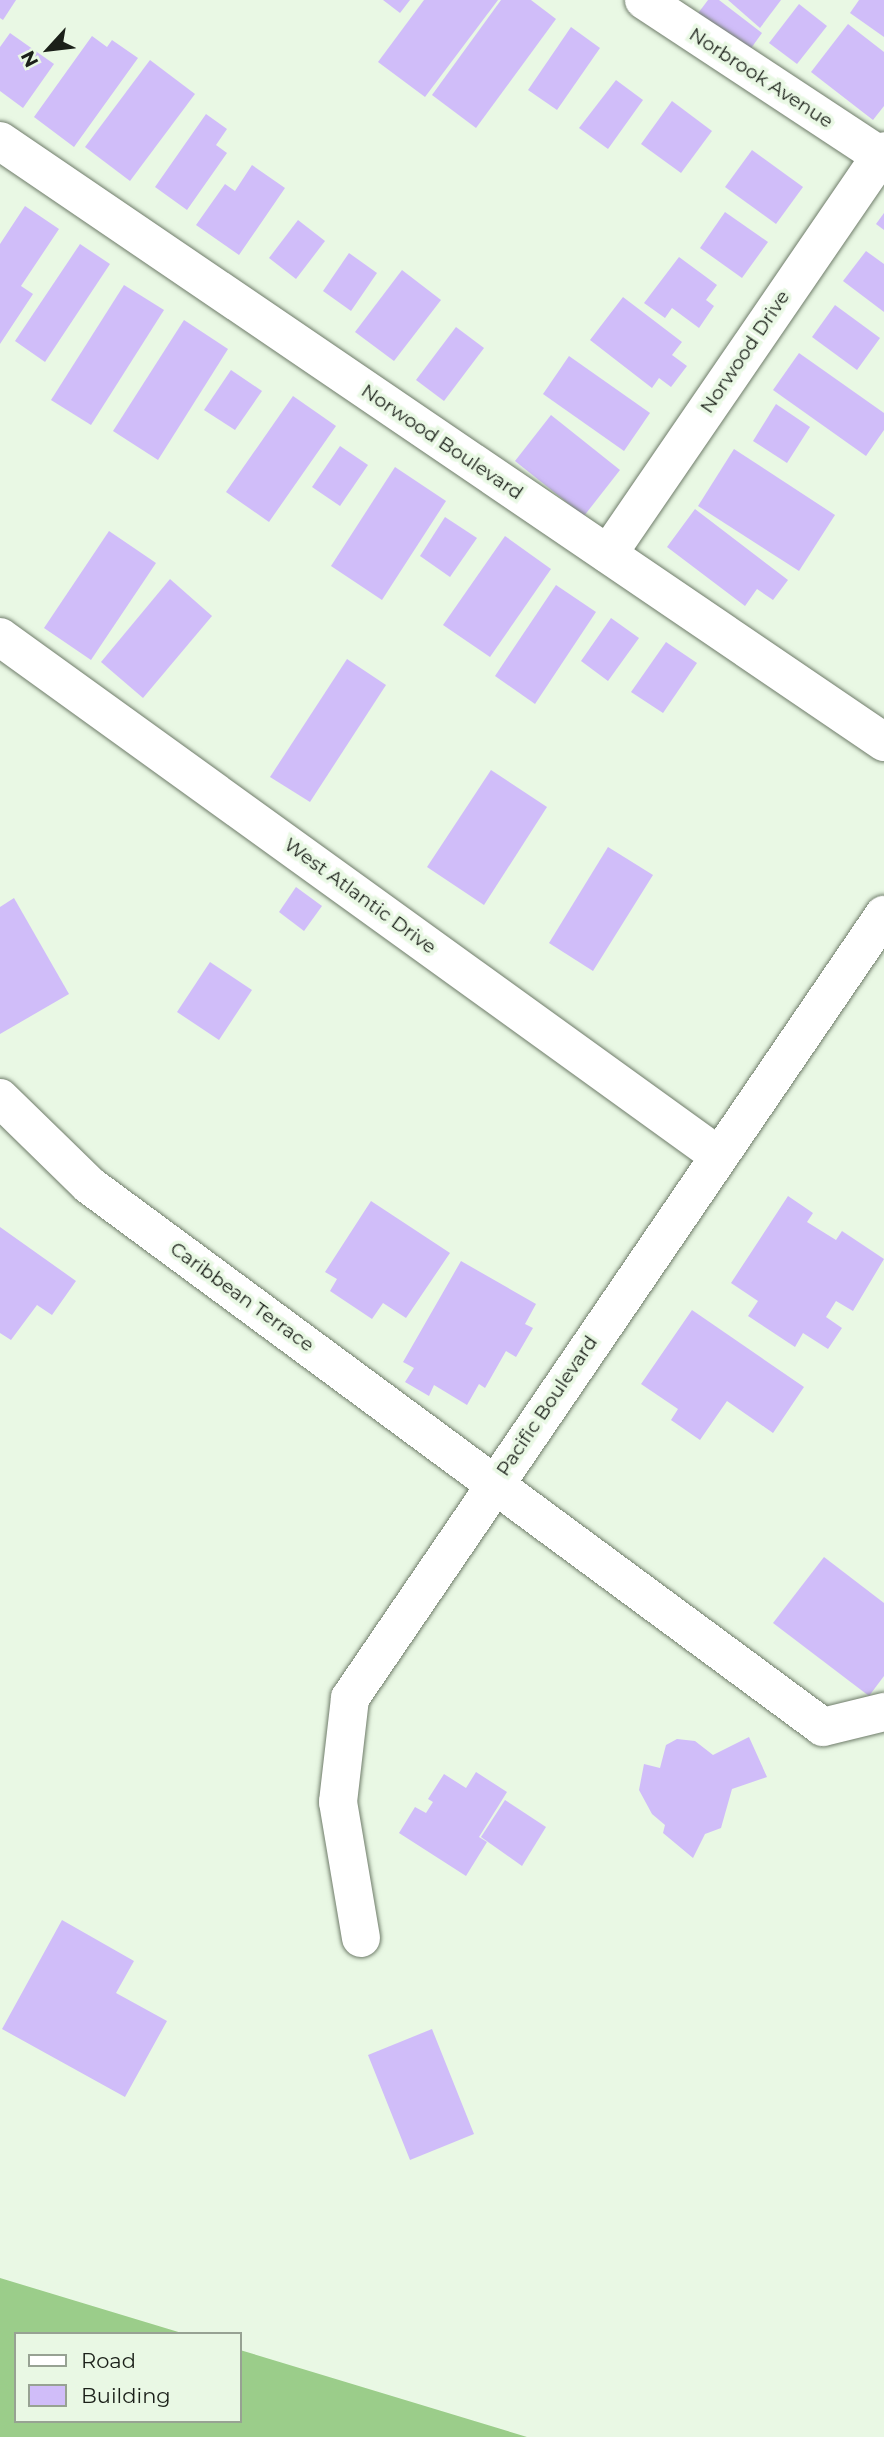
<!DOCTYPE html>
<html>
<head>
<meta charset="utf-8">
<style>
	body { margin:0 }
	#map { position:relative; width:884px; height:2437px; overflow:hidden; background:#e9f8e4; font-family:Montserrat,sans-serif }
	div>[style] { position:absolute }
	.forest>* { inset:0; background:#9bcd8a }
	.building>* { inset:0; background:#d0bdf9 }
	.roads { filter:drop-shadow(0 0 2px #6f7c6a) drop-shadow(0 0 2px #6f7c6a) }
	.minor>* { height:38px; margin:-19px; padding:0 19px; transform-origin:19px; border-radius:19px; background:#fff }
	span { translate:-50% -50%; white-space:nowrap; text-align:center; line-height:1.15; -webkit-text-stroke:7px #e9f8e4; paint-order:stroke }
	.street-label { font-size:19px; color:#1b2019 }
	.legend { position:absolute; left:14px; top:2332px; width:228px; height:91px; box-sizing:border-box; background:#e9f8e4; border:2px solid #97a293; margin:0; padding:9px 12px; list-style:none; font-size:21px; color:#1b2019 }
	.legend li { display:flex; align-items:center; gap:14px; height:35px }
	.legend b { width:35px; border:2px solid #97a293 }
	.north { position:absolute; left:14px; top:14px; width:70px; height:70px; -webkit-text-stroke:5px #e9f8e4; paint-order:stroke; rotate:243deg; font-size:19px; font-weight:700; line-height:28px; text-align:center; color:#1b2019 }
	.north::after { content:''; display:block; margin:auto; width:24px; height:32px; background:#1b2019; clip-path:polygon(50% 0,100% 100%,50% 72%,0 100%) }
</style>
</head>
<body>
<div id="map">
	<div class="forest">
		<div style="clip-path:polygon(0 2278px,185px 2334px,16px 2334px,16px 2421px,240px 2421px,240px 2350px,527px 2437px,0 2437px)"></div>
	</div>
	<div class="building">
		<div style="clip-path:polygon(0 0,16px 0,3px 20px,0 18px)"></div>
		<div style="clip-path:polygon(383px 0,410px 0,400px 13px)"></div>
		<div style="clip-path:polygon(424px 0,498px 0,425px 97px,378px 62px)"></div>
		<div style="clip-path:polygon(501px 0,531px 0,556px 19px,476px 128px,432px 95px)"></div>
		<div style="clip-path:polygon(708px 0,719px 0,762px 33px,744px 58px,693px 20px)"></div>
		<div style="clip-path:polygon(728px 0,781px 0,760px 28px)"></div>
		<div style="clip-path:polygon(859px 0,884px 0,884px 37px,850px 13px)"></div>
		<div style="clip-path:polygon(799px 4px,827px 26px,797px 64px,769px 43px)"></div>
		<div style="clip-path:polygon(848px 24px,884px 52px,884px 106px,873px 120px,811px 72px)"></div>
		<div style="clip-path:polygon(571px 27px,600px 48px,557px 110px,528px 90px)"></div>
		<div style="clip-path:polygon(10px 33px,54px 64px,23px 108px,0 91px,0 47px)"></div>
		<div style="clip-path:polygon(92px 36px,107px 47px,112px 40px,138px 58px,74px 147px,34px 117px)"></div>
		<div style="clip-path:polygon(150px 60px,195px 94px,130px 181px,85px 147px)"></div>
		<div style="clip-path:polygon(616px 80px,643px 100px,608px 149px,579px 128px)"></div>
		<div style="clip-path:polygon(672px 101px,712px 131px,681px 173px,641px 144px)"></div>
		<div style="clip-path:polygon(206px 114px,227px 129px,216px 145px,227px 153px,187px 210px,155px 187px)"></div>
		<div style="clip-path:polygon(752px 150px,803px 187px,776px 224px,725px 187px)"></div>
		<div style="clip-path:polygon(252px 165px,285px 188px,239px 255px,196px 225px,225px 184px,235px 191px)"></div>
		<div style="clip-path:polygon(25px 206px,59px 229px,21px 286px,33px 294px,0 344px,0 244px)"></div>
		<div style="clip-path:polygon(725px 212px,768px 242px,742px 278px,700px 248px)"></div>
		<div style="clip-path:polygon(884px 213px,884px 230px,876px 224px)"></div>
		<div style="clip-path:polygon(298px 220px,325px 241px,296px 279px,269px 258px)"></div>
		<div style="clip-path:polygon(80px 244px,110px 264px,45px 362px,15px 341px)"></div>
		<div style="clip-path:polygon(866px 251px,884px 264px,884px 312px,843px 281px)"></div>
		<div style="clip-path:polygon(349px 253px,377px 273px,351px 311px,323px 291px)"></div>
		<div style="clip-path:polygon(679px 257px,717px 285px,706px 300px,714px 306px,699px 328px,672px 308px,665px 318px,644px 303px)"></div>
		<div style="clip-path:polygon(402px 270px,441px 300px,394px 361px,355px 332px)"></div>
		<div style="clip-path:polygon(124px 285px,164px 310px,91px 425px,51px 400px)"></div>
		<div style="clip-path:polygon(623px 297px,682px 342px,672px 355px,687px 366px,671px 387px,659px 378px,652px 388px,590px 340px)"></div>
		<div style="clip-path:polygon(835px 305px,880px 338px,857px 370px,812px 337px)"></div>
		<div style="clip-path:polygon(184px 320px,228px 349px,158px 460px,113px 431px)"></div>
		<div style="clip-path:polygon(456px 327px,484px 348px,444px 401px,416px 380px)"></div>
		<div style="clip-path:polygon(799px 353px,884px 413px,884px 430px,866px 456px,773px 390px)"></div>
		<div style="clip-path:polygon(569px 356px,650px 413px,624px 451px,543px 394px)"></div>
		<div style="clip-path:polygon(231px 370px,262px 391px,235px 430px,204px 410px)"></div>
		<div style="clip-path:polygon(293px 396px,336px 426px,269px 522px,226px 492px)"></div>
		<div style="clip-path:polygon(776px 404px,810px 427px,787px 463px,753px 441px)"></div>
		<div style="clip-path:polygon(551px 415px,620px 470px,584px 516px,515px 461px)"></div>
		<div style="clip-path:polygon(340px 446px,368px 465px,340px 506px,312px 487px)"></div>
		<div style="clip-path:polygon(734px 449px,835px 515px,799px 571px,698px 506px)"></div>
		<div style="clip-path:polygon(395px 467px,446px 501px,382px 600px,331px 566px)"></div>
		<div style="clip-path:polygon(695px 509px,788px 580px,773px 600px,757px 589px,745px 606px,667px 547px)"></div>
		<div style="clip-path:polygon(445px 517px,477px 538px,450px 577px,420px 556px)"></div>
		<div style="clip-path:polygon(109px 531px,156px 563px,91px 660px,44px 628px)"></div>
		<div style="clip-path:polygon(505px 536px,551px 569px,490px 657px,443px 625px)"></div>
		<div style="clip-path:polygon(170px 579px,212px 616px,143px 698px,101px 662px)"></div>
		<div style="clip-path:polygon(556px 585px,596px 612px,535px 704px,495px 676px)"></div>
		<div style="clip-path:polygon(611px 618px,639px 638px,608px 681px,581px 661px)"></div>
		<div style="clip-path:polygon(666px 642px,697px 663px,663px 713px,631px 692px)"></div>
		<div style="clip-path:polygon(347px 659px,386px 685px,310px 802px,270px 777px)"></div>
		<div style="clip-path:polygon(491px 770px,547px 807px,484px 905px,427px 867px)"></div>
		<div style="clip-path:polygon(608px 847px,653px 875px,593px 971px,549px 943px)"></div>
		<div style="clip-path:polygon(296px 887px,322px 906px,304px 931px,279px 912px)"></div>
		<div style="clip-path:polygon(14px 898px,69px 994px,0 1034px,0 907px)"></div>
		<div style="clip-path:polygon(210px 962px,252px 990px,219px 1040px,177px 1012px)"></div>
		<div style="clip-path:polygon(788px 1196px,813px 1213px,807px 1222px,836px 1240px,842px 1231px,884px 1259px,853px 1311px,836px 1301px,826px 1317px,842px 1328px,828px 1349px,803px 1333px,795px 1347px,748px 1316px,758px 1301px,731px 1283px)"></div>
		<div style="clip-path:polygon(371px 1201px,450px 1253px,406px 1318px,383px 1303px,372px 1319px,330px 1291px,337px 1279px,325px 1272px)"></div>
		<div style="clip-path:polygon(0 1227px,76px 1281px,52px 1315px,37px 1305px,11px 1340px,0 1333px)"></div>
		<div style="clip-path:polygon(461px 1261px,536px 1304px,525px 1324px,533px 1328px,516px 1357px,506px 1351px,485px 1388px,479px 1384px,467px 1405px,434px 1385px,429px 1396px,405px 1382px,414px 1368px,403px 1362px)"></div>
		<div style="clip-path:polygon(692px 1310px,804px 1387px,773px 1433px,727px 1401px,700px 1440px,671px 1420px,678px 1409px,641px 1384px)"></div>
		<div style="clip-path:polygon(824px 1557px,884px 1603px,884px 1676px,869px 1696px,773px 1623px)"></div>
		<div style="clip-path:polygon(749px 1737px,767px 1777px,732px 1789px,721px 1828px,705px 1834px,693px 1858px,663px 1833px,665px 1825px,652px 1814px,639px 1790px,644px 1764px,660px 1768px,666px 1745px,677px 1739px,695px 1741px,713px 1755px)"></div>
		<div style="clip-path:polygon(476px 1772px,507px 1792px,479px 1837px,487px 1842px,466px 1876px,399px 1833px,415px 1807px,426px 1813px,433px 1802px,428px 1799px,444px 1774px,466px 1788px)"></div>
		<div style="clip-path:polygon(505px 1800px,546px 1827px,522px 1866px,481px 1837px)"></div>
		<div style="clip-path:polygon(62px 1920px,134px 1961px,116px 1993px,167px 2021px,125px 2097px,2px 2029px)"></div>
		<div style="clip-path:polygon(432px 2029px,474px 2134px,410px 2160px,368px 2055px)"></div>
	</div>
	<div class="roads">
		<div class="minor">
			<div style="left:644px;top:0;width:282px;rotate:33.4deg"></div>
			<div style="left:0;top:141px;width:1069px;rotate:34.21deg"></div>
			<div style="left:608px;top:554px;width:488px;rotate:-55.6deg"></div>
			<div style="left:0;top:637px;width:887px;rotate:35.82deg"></div>
			<div style="left:0;top:1098px;width:124px;rotate:44.3deg"></div>
			<div style="left:89px;top:1185px;width:912px;rotate:36.44deg"></div>
			<div style="left:823px;top:1727px;width:63px;rotate:-13.8deg"></div>
			<div style="left:361px;top:1938px;width:138px;rotate:-99.6deg"></div>
			<div style="left:338px;top:1802px;width:105px;rotate:-83.4deg"></div>
			<div style="left:350px;top:1698px;width:948px;rotate:-55.71deg"></div>
		</div>
	</div>
	<div class="street-label">
		<span style="left:761px;top:78px;rotate:33deg">Norbrook Avenue</span>
		<span style="left:745px;top:352px;rotate:-56deg">Norwood Drive</span>
		<span style="left:442px;top:442px;rotate:34deg">Norwood Boulevard</span>
		<span style="left:360px;top:896px;rotate:36deg">West Atlantic Drive</span>
		<span style="left:242px;top:1297px;rotate:36deg">Caribbean Terrace</span>
		<span style="left:547px;top:1406px;rotate:-56deg">Pacific Boulevard</span>
	</div>
	<ul class="legend">
	<li><b style="height:9px;background:#fff"></b>Road</li>
	<li><b style="height:19px;background:#d0bdf9"></b>Building</li>
	</ul>
	<div class="north">N</div>
</div>
</body>
</html>
